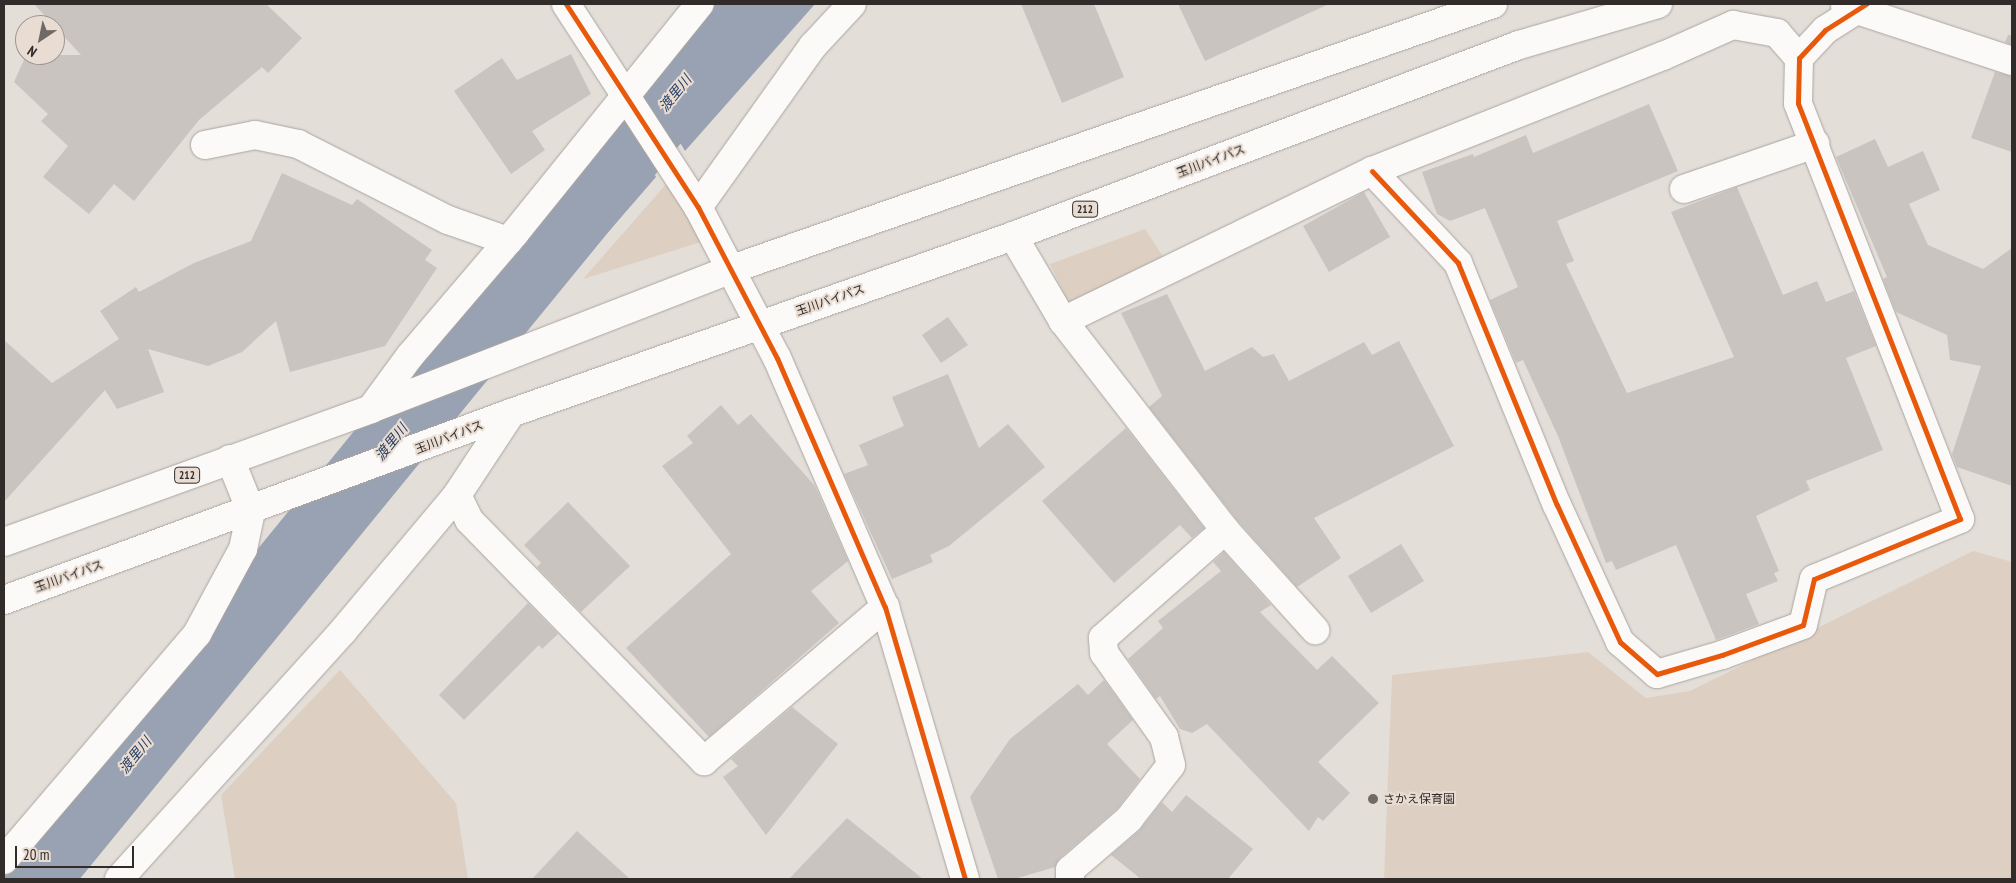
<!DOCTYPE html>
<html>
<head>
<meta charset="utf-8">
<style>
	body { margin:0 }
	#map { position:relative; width:2016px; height:883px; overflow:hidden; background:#e4ded8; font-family:"PT Sans Narrow","Noto Sans JP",sans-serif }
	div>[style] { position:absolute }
	.green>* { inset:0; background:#ddd0c3 }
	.water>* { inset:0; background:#99a2b2 }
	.river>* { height:71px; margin:-35.5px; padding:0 35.5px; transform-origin:35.5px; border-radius:35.5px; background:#99a2b2 }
	.building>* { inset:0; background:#c9c4c0 }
	.roads { filter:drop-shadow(0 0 1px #aaa5a0) drop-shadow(0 0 1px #aaa5a0) }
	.minor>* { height:28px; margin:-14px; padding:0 14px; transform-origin:14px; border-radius:14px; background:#fbfaf9 }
	.highway>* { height:28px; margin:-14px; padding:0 14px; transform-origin:14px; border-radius:14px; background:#fbfaf9 }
	.cycleway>* { height:5px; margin:-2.5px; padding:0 2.5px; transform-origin:2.5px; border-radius:2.5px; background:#e8590c }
	.dots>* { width:14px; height:14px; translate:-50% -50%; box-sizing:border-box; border:2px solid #e9ddd3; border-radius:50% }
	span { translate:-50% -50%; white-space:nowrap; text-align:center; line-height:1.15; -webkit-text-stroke:4px #e9ddd3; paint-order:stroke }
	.shield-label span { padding:1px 4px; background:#e9ddd3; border:1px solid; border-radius:4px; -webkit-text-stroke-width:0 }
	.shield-label { font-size:11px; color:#312c29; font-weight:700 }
	.street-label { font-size:12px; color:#312c29 }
	.poi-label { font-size:12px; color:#312c29 }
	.left { translate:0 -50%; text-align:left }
	.water-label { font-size:14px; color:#253d62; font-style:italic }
	.frame { position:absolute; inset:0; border:5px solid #312c29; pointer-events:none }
	.north { position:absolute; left:15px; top:15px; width:50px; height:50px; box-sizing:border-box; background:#e9ddd3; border:1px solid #9f968f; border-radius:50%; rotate:214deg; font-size:14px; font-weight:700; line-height:20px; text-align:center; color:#312c29 }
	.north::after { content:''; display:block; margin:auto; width:18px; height:22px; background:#706a66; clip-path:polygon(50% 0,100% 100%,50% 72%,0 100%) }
	.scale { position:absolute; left:15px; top:846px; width:119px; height:22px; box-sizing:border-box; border:2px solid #312c29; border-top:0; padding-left:6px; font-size:15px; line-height:18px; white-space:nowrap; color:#312c29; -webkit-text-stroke:4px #e9ddd3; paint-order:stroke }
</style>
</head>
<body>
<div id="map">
	<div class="green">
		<div style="clip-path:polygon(668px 182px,701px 242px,583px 279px)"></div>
		<div style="clip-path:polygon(1145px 229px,1164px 258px,1069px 304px,1050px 264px)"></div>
		<div style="clip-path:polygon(1973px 551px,2012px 562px,2012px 879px,1384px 879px,1392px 675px,1588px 652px,1646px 698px,1690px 691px)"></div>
		<div style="clip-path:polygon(340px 670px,456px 803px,468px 879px,235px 879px,221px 795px)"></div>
	</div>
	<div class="water">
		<div style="clip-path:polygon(719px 4px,815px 4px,685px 151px,649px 90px)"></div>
		<div style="clip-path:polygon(628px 125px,656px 177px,564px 283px,484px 312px)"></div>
	</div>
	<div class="river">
		<div style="left:33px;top:879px;width:1130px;rotate:-50.75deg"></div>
	</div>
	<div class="building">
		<div style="clip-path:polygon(34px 4px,266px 4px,302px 38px,268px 73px,262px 67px,199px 120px,134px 201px,114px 184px,89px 214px,43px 177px,68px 146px,41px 121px,48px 114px,14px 82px,26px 55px,81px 55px)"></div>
		<div style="clip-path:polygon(1021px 4px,1094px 4px,1124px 77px,1062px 103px)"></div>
		<div style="clip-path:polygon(1178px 4px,1329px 4px,1205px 61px)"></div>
		<div style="clip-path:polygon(2008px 35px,2012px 35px,2012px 45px,2005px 42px)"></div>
		<div style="clip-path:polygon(571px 54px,591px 94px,532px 131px,545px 150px,511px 174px,454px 91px,502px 58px,517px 80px)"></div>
		<div style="clip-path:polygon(1995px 72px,2012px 76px,2012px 152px,1971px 138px)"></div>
		<div style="clip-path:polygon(1649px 104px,1678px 171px,1557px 221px,1574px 261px,1566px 264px,1627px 393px,1734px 357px,1671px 212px,1737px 187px,1783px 295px,1817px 281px,1826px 302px,1854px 291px,1876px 346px,1846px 358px,1883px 450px,1806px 481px,1810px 490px,1756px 516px,1779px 571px,1774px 573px,1778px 581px,1746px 594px,1759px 624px,1716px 640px,1676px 545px,1616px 570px,1612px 561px,1606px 563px,1558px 436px,1523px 360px,1516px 363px,1490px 300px,1518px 287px,1485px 208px,1450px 221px,1437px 214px,1422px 172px,1473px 154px,1474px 157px,1526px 135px,1533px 153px)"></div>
		<div style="clip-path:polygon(1875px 139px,1888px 167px,1923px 151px,1940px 190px,1909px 204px,1928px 245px,1983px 269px,2012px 248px,2012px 486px,1957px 467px,1952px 454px,1981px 366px,1950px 360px,1947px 335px,1896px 312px,1883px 279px,1887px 277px,1836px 157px)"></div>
		<div style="clip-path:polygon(282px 173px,352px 205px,357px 199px,432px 250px,425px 260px,437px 268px,385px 346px,290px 372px,276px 321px,242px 352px,208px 366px,148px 349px,164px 392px,117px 409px,105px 390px,4px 502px,4px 340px,52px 383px,119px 339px,100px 311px,136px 287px,139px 292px,194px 263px,251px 241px)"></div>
		<div style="clip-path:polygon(1364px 192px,1390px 237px,1329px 272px,1303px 226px)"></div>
		<div style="clip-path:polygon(1167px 294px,1205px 371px,1252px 347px,1263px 357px,1274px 354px,1289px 381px,1364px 342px,1372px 355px,1399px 341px,1454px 446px,1314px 518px,1341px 558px,1297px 587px,1237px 520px,1149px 407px,1162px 396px,1121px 313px)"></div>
		<div style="clip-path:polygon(948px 317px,968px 345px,941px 363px,922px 335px)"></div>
		<div style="clip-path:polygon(948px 374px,979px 448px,1008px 424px,1045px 467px,949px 546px,930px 555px,933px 562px,892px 579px,844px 474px,868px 465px,859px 445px,904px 426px,892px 397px)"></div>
		<div style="clip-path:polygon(721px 405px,738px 425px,751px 414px,815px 486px,848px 561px,811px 591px,839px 623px,709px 737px,626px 648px,731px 554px,662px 466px,693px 443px,687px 436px)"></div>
		<div style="clip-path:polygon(1126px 428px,1204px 528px,1192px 538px,1180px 525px,1114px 583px,1042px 501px)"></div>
		<div style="clip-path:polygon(568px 502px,630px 566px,581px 612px,537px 567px,541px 563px,524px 545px)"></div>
		<div style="clip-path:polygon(1401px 544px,1424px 581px,1371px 613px,1348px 576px)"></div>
		<div style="clip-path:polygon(1224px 552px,1271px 605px,1260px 612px,1317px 670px,1332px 656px,1379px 703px,1318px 762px,1350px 793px,1323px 821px,1318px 817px,1309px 831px,1207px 724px,1192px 733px,1180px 729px,1160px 696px,1156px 699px,1128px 659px,1163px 628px,1158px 621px,1221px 571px,1213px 562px)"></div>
		<div style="clip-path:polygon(528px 603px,558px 634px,542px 649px,539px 645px,464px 720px,439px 695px)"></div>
		<div style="clip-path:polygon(1104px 680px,1133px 720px,1107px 744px,1140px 779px,1118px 808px,1060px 858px,1055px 867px,1014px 879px,998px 879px,970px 797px,1010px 739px,1078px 684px,1088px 695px)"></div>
		<div style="clip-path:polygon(792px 707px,838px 744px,766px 835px,723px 777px,738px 766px,731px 759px)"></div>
		<div style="clip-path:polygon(1186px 795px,1253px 849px,1228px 879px,1141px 879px,1111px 855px,1139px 831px,1162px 802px,1172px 812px)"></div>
		<div style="clip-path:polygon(847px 818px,923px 879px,789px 879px)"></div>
		<div style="clip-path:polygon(577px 831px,630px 879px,532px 879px)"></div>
	</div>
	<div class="roads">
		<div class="minor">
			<div style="left:566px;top:4px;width:242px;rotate:57deg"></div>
			<div style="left:698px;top:207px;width:170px;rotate:62.4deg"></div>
			<div style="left:777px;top:358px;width:271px;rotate:66.6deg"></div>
			<div style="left:885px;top:607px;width:284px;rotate:73.6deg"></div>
			<div style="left:1845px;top:6px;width:176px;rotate:18.2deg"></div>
			<div style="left:205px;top:145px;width:51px;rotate:-11.3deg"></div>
			<div style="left:255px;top:135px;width:44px;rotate:11.8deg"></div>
			<div style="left:298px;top:144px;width:168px;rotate:26.9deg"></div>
			<div style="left:448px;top:220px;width:64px;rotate:19.3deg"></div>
			<div style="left:1372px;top:171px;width:126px;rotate:46.9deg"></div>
			<div style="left:1458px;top:263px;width:261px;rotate:67.8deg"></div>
			<div style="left:1557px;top:505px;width:151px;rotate:65.3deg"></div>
			<div style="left:1620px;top:642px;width:49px;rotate:40.9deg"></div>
			<div style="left:1657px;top:674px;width:68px;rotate:-16.3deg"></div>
			<div style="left:1722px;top:655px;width:86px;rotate:-20.3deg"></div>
			<div style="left:1803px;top:625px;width:47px;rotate:-76.6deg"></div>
			<div style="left:1814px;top:579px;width:158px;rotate:-22.3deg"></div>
			<div style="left:1960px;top:519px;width:446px;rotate:-111.3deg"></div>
			<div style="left:1798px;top:103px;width:45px;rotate:-88.7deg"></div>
			<div style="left:1799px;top:58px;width:38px;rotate:-47deg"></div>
			<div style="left:1825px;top:30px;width:49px;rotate:-32.4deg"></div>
			<div style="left:1684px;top:189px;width:139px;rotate:-19deg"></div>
			<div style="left:698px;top:207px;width:198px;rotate:-54.5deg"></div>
			<div style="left:813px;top:46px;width:57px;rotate:-47.1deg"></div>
			<div style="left:1013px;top:236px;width:99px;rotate:59.5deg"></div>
			<div style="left:1063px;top:321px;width:264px;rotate:52.2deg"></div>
			<div style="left:1225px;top:530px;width:135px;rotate:48deg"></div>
			<div style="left:1063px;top:321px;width:343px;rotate:-25.9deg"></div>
			<div style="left:1372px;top:171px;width:313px;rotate:-21.6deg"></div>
			<div style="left:1663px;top:56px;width:77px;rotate:-23.9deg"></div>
			<div style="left:1733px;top:25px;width:45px;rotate:10.3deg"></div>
			<div style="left:1777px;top:33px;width:33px;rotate:49deg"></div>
			<div style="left:371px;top:409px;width:66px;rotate:-53.7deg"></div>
			<div style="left:410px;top:356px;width:162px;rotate:-49.5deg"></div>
			<div style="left:515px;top:233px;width:294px;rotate:-51.1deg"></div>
			<div style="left:457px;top:495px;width:28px;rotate:64deg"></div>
			<div style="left:469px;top:520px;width:337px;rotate:45.7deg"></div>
			<div style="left:704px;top:761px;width:238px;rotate:-40.4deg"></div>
			<div style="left:4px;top:860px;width:297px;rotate:-49.5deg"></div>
			<div style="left:197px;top:634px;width:97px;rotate:-61.6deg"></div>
			<div style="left:243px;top:549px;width:39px;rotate:-78deg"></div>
			<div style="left:251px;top:511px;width:56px;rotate:-112deg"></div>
			<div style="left:119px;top:879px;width:334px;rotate:-47.9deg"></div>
			<div style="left:343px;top:631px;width:177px;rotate:-50deg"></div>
			<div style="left:457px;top:495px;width:98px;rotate:-56.6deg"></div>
			<div style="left:1070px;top:879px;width:9px;rotate:-90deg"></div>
			<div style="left:1070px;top:870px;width:78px;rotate:-40.8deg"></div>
			<div style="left:1129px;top:819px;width:68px;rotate:-52.1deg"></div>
			<div style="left:1171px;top:765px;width:29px;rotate:-104deg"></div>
			<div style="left:1164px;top:737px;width:103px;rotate:-125.5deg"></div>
			<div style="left:1104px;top:653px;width:15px;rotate:-94deg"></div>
			<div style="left:1103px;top:638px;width:163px;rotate:-41.5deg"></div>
		</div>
		<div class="highway">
			<div style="left:4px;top:542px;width:390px;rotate:-19.9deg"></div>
			<div style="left:371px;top:409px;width:387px;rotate:-21.2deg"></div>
			<div style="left:732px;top:269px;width:806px;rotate:-19.2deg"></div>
			<div style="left:4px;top:600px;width:540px;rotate:-20.25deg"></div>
			<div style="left:511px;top:413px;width:532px;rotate:-19.42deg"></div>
			<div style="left:1013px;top:236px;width:541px;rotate:-20.68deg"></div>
			<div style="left:1519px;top:45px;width:145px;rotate:-16.4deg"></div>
		</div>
	</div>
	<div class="cycleway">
		<div style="left:566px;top:4px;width:242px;rotate:57deg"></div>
		<div style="left:698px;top:207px;width:170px;rotate:62.4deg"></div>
		<div style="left:777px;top:358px;width:271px;rotate:66.6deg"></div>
		<div style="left:885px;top:607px;width:284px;rotate:73.6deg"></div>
		<div style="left:1372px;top:171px;width:126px;rotate:46.9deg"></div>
		<div style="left:1458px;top:263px;width:261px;rotate:67.8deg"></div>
		<div style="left:1557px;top:505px;width:151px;rotate:65.3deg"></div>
		<div style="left:1620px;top:642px;width:49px;rotate:40.9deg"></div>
		<div style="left:1657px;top:674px;width:68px;rotate:-16.3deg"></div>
		<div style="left:1722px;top:655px;width:86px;rotate:-20.3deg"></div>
		<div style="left:1803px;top:625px;width:47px;rotate:-76.6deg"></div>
		<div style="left:1814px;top:579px;width:158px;rotate:-22.3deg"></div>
		<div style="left:1960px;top:519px;width:446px;rotate:-111.3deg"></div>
		<div style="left:1798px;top:103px;width:45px;rotate:-88.7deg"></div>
		<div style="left:1799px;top:58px;width:38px;rotate:-47deg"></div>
		<div style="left:1825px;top:30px;width:49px;rotate:-32.4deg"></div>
	</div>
	<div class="dots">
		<div style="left:1373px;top:799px;background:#706a66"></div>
	</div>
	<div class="shield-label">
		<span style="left:1085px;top:209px">212</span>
		<span style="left:187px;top:475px">212</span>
	</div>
	<div class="street-label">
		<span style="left:1211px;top:161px;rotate:-21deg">玉川バイパス</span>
		<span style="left:830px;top:300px;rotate:-19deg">玉川バイパス</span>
		<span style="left:449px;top:437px;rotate:-21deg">玉川バイパス</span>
		<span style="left:69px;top:576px;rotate:-20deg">玉川バイパス</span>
	</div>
	<div class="poi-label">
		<span class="left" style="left:1383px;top:799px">さかえ保育園</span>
	</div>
	<div class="water-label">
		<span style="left:675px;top:93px;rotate:-51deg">渡里川</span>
		<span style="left:391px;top:442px;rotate:-51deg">渡里川</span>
		<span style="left:135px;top:755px;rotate:-51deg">渡里川</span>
	</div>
	<div class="frame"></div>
	<div class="north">N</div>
	<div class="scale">20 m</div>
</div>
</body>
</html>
